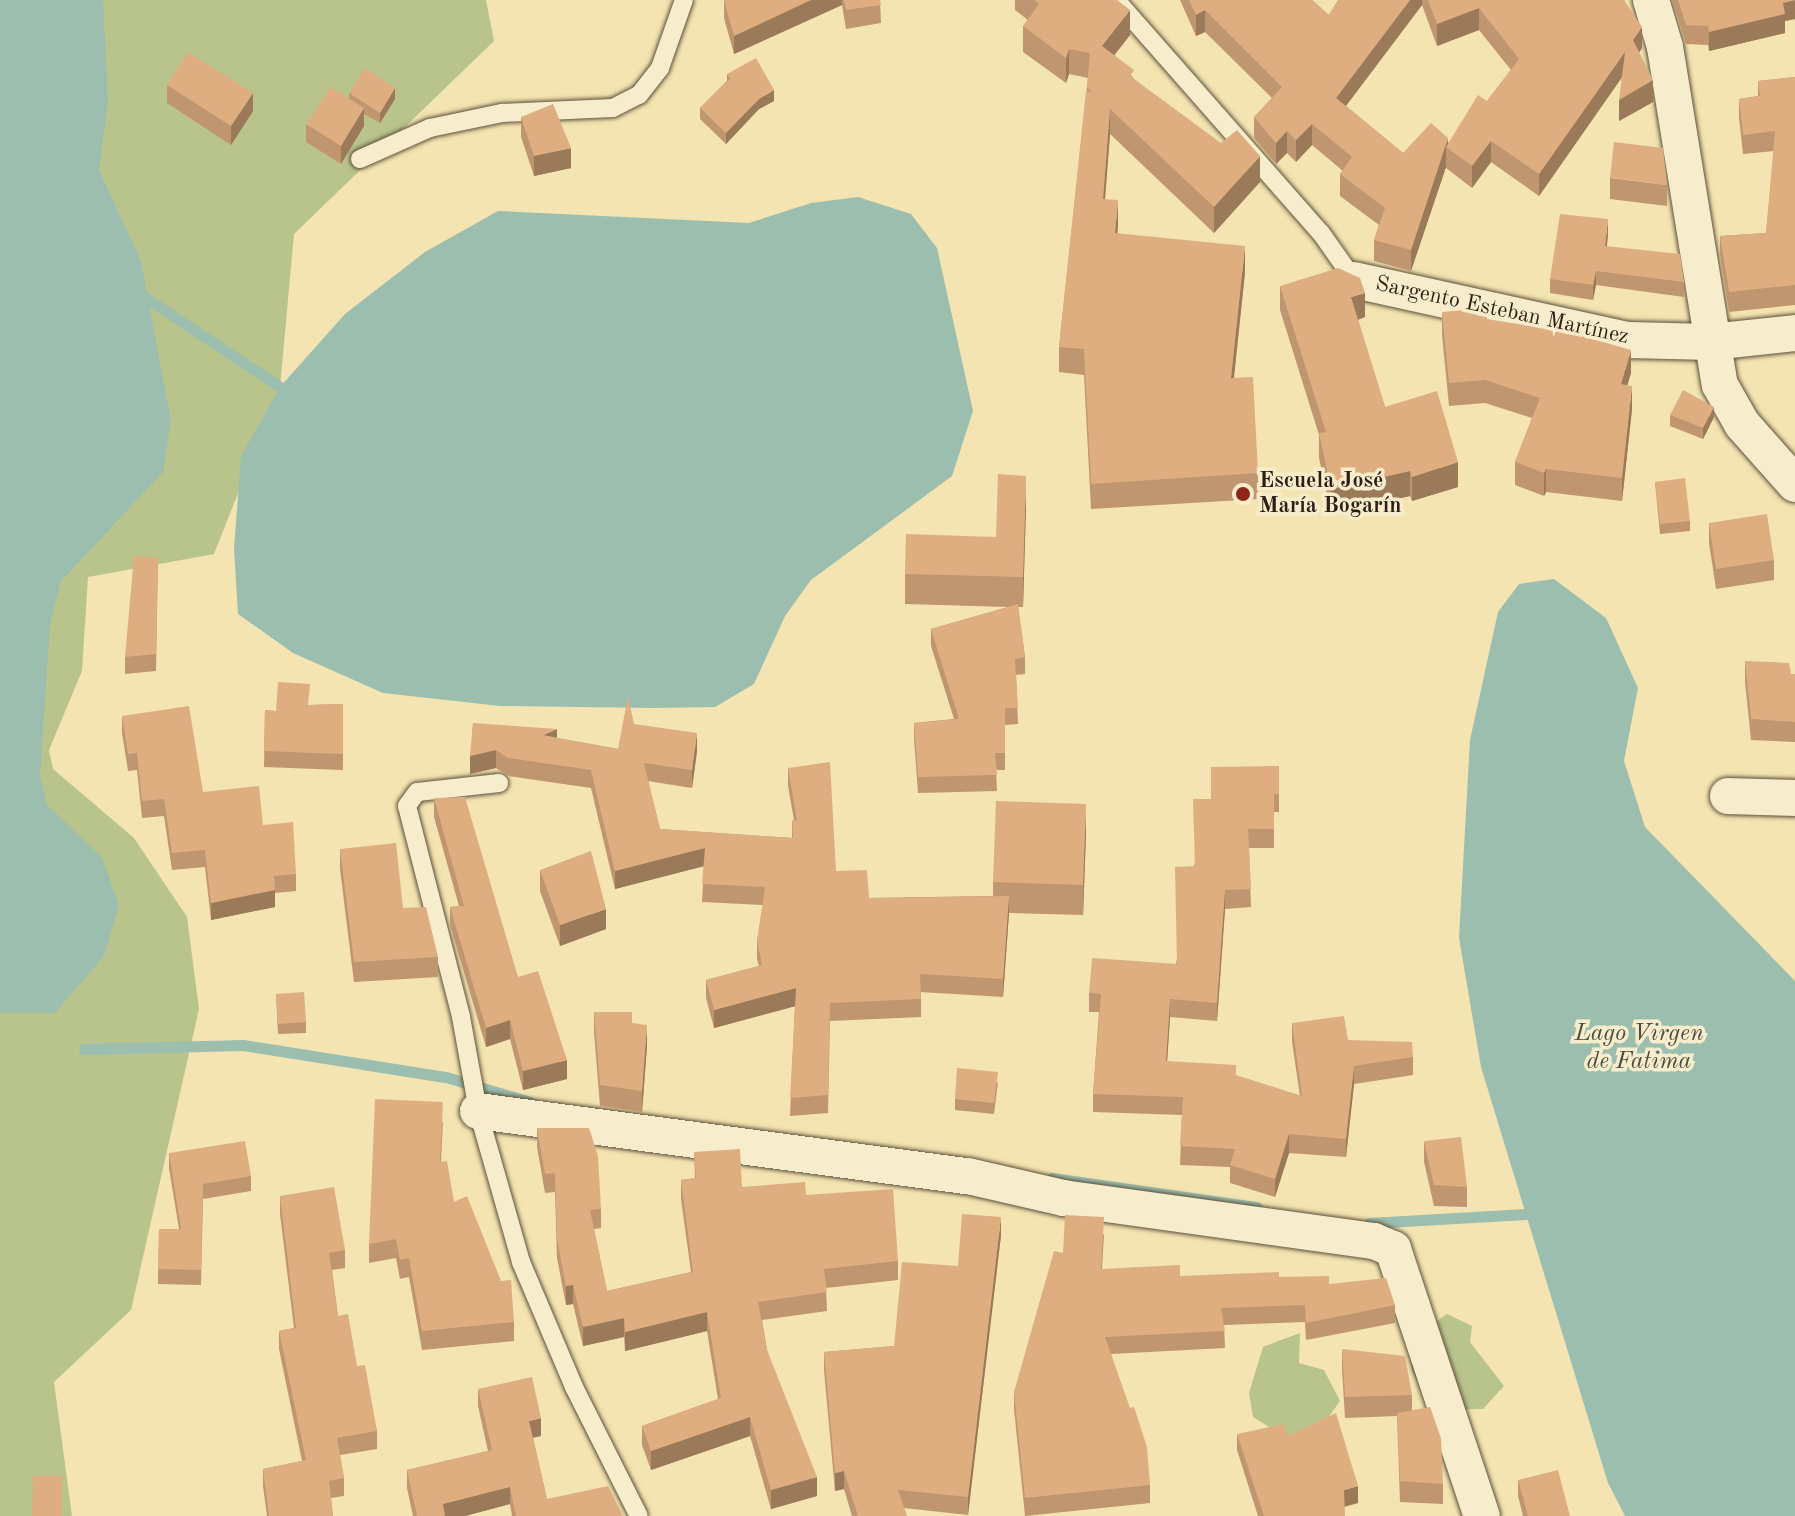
<!DOCTYPE html>
<html>
<head>
<meta charset="utf-8">
<style>
	body { margin:0 }
	#map { position:relative; width:1795px; height:1516px; overflow:hidden; background:#f3e4b1; font-family:"Old Standard TT",serif }
	div>[style] { position:absolute }
	.green>* { inset:0; background:#b9c48d }
	.water>* { inset:0; background:#9bbeae }
	.stream>* { height:11px; margin:-5.5px; padding:0 5.5px; transform-origin:5.5px; border-radius:5.5px; background:#9bbeae }
	.roads { filter:drop-shadow(0 0 2px #5e503b) drop-shadow(0 0 2px #5e503b) }
	.service>* { height:18px; margin:-9px; padding:0 9px; transform-origin:9px; border-radius:9px; background:#f7edcc }
	.minor>* { height:36px; margin:-18px; padding:0 18px; transform-origin:18px; border-radius:18px; background:#f7edcc }
	.wall>* { inset:0; background:#bf966f }
	.shaded-wall>* { inset:0; background:#9b7a5a }
	.building>* { inset:0; background:#deae81 }
	.dots>* { width:22px; height:22px; translate:-50% -50%; box-sizing:border-box; border:4px solid #f7edcc; border-radius:50% }
	span { translate:-50% -50%; white-space:nowrap; text-align:center; line-height:1.15; -webkit-text-stroke:7px #f7edcc; paint-order:stroke }
	.street-label { font-size:22px; color:#2c1e14 }
	.poi-label { font-size:22px; color:#2c1e14; font-weight:700 }
	.left { translate:0 -50%; text-align:left }
	.water-label { font-size:24px; color:#4d4e42; font-style:italic }
</style>
</head>
<body>
<div id="map">
	<div class="green">
		<div style="clip-path:polygon(0 0,486px 0,494px 41px,294px 234px,280px 387px,214px 554px,88px 577px,82px 671px,49px 750px,53px 769px,134px 838px,187px 917px,199px 1009px,131px 1310px,54px 1382px,72px 1516px,0 1516px)"></div>
		<div style="clip-path:polygon(1447px 1314px,1472px 1326px,1470px 1342px,1504px 1386px,1483px 1409px,1435px 1410px,1412px 1372px,1407px 1342px)"></div>
		<div style="clip-path:polygon(1300px 1333px,1299px 1363px,1324px 1370px,1340px 1401px,1313px 1439px,1287px 1438px,1253px 1417px,1249px 1393px,1263px 1347px)"></div>
	</div>
	<div class="water">
		<div style="clip-path:polygon(0 0,103px 0,108px 102px,99px 170px,141px 261px,171px 421px,163px 472px,61px 581px,50px 625px,40px 777px,47px 805px,102px 857px,119px 906px,104px 956px,55px 1013px,0 1013px)"></div>
		<div style="clip-path:polygon(858px 197px,911px 214px,937px 248px,973px 411px,952px 476px,811px 580px,785px 616px,754px 684px,715px 707px,653px 708px,500px 706px,383px 693px,293px 653px,238px 614px,234px 549px,241px 456px,280px 387px,345px 314px,425px 252px,498px 211px,749px 223px,811px 203px)"></div>
		<div style="clip-path:polygon(1554px 579px,1606px 618px,1638px 688px,1624px 761px,1645px 827px,1795px 981px,1795px 1516px,1625px 1516px,1608px 1483px,1481px 1067px,1459px 938px,1470px 740px,1498px 612px,1519px 584px)"></div>
	</div>
	<div class="stream">
		<div style="left:137px;top:292px;width:172px;rotate:33.6deg"></div>
		<div style="left:84px;top:1049px;width:159px;rotate:-1.4deg"></div>
		<div style="left:243px;top:1045px;width:206px;rotate:9deg"></div>
		<div style="left:446px;top:1077px;width:88px;rotate:16.6deg"></div>
		<div style="left:1052px;top:1178px;width:207px;rotate:8.1deg"></div>
		<div style="left:1369px;top:1223px;width:158px;rotate:-3.3deg"></div>
	</div>
	<div class="roads">
		<div class="service">
			<div style="left:1116px;top:0;width:310px;rotate:48.7deg"></div>
			<div style="left:1321px;top:233px;width:57px;rotate:54.9deg"></div>
			<div style="left:360px;top:159px;width:77px;rotate:-23.9deg"></div>
			<div style="left:430px;top:128px;width:74px;rotate:-11.8deg"></div>
			<div style="left:502px;top:113px;width:111px;rotate:-2.6deg"></div>
			<div style="left:613px;top:108px;width:29px;rotate:-27deg"></div>
			<div style="left:639px;top:95px;width:34px;rotate:-52deg"></div>
			<div style="left:660px;top:68px;width:72px;rotate:-70.6deg"></div>
			<div style="left:499px;top:783px;width:82px;rotate:173.7deg"></div>
			<div style="left:417px;top:792px;width:17px;rotate:126deg"></div>
			<div style="left:407px;top:806px;width:218px;rotate:75.6deg"></div>
			<div style="left:461px;top:1017px;width:96px;rotate:79.7deg"></div>
			<div style="left:478px;top:1111px;width:157px;rotate:74.1deg"></div>
			<div style="left:521px;top:1262px;width:136px;rotate:67deg"></div>
			<div style="left:574px;top:1387px;width:144px;rotate:63.3deg"></div>
		</div>
		<div class="minor">
			<div style="left:1651px;top:0;width:49px;rotate:73.4deg"></div>
			<div style="left:1665px;top:47px;width:342px;rotate:80.8deg"></div>
			<div style="left:1720px;top:385px;width:45px;rotate:60.6deg"></div>
			<div style="left:1742px;top:424px;width:80px;rotate:48.5deg"></div>
			<div style="left:1354px;top:280px;width:280px;rotate:12.4deg"></div>
			<div style="left:1628px;top:340px;width:83px;rotate:1.4deg"></div>
			<div style="left:1711px;top:342px;width:84px;rotate:-6.1deg"></div>
			<div style="left:1728px;top:796px;width:67px;rotate:1.7deg"></div>
			<div style="left:478px;top:1111px;width:494px;rotate:7.6deg"></div>
			<div style="left:968px;top:1176px;width:98px;rotate:13deg"></div>
			<div style="left:1063px;top:1198px;width:314px;rotate:7.9deg"></div>
			<div style="left:1374px;top:1241px;width:21px;rotate:23deg"></div>
			<div style="left:1393px;top:1249px;width:281px;rotate:71.6deg"></div>
		</div>
	</div>
	<div class="wall">
		<div style="clip-path:polygon(724px 0,880px 0,881px 23px,846px 29px,842px 5px,734px 54px,724px 18px)"></div>
		<div style="clip-path:polygon(1015px 0,1117px 0,1130px 35px,1114px 55px,1134px 79px,1260px 182px,1214px 233px,1110px 134px,1105px 199px,1118px 226px,1117px 233px,1245px 272px,1234px 378px,1258px 473px,1258px 499px,1091px 509px,1084px 375px,1059px 372px,1059px 347px,1088px 78px,1069px 74px,1066px 83px,1023px 52px,1023px 26px,1028px 20px,1015px 10px)"></div>
		<div style="clip-path:polygon(evenodd,1180px 0,1312px 0,1329px 15px,1338px 0,1624px 0,1642px 48px,1639px 53px,1653px 102px,1619px 121px,1622px 77px,1539px 196px,1491px 162px,1472px 188px,1446px 168px,1446px 167px,1411px 271px,1374px 261px,1374px 240px,1379px 225px,1340px 196px,1340px 174px,1343px 171px,1312px 145px,1296px 162px,1287px 153px,1276px 164px,1254px 138px,1254px 117px,1272px 98px,1205px 32px,1196px 36px,1180px 0,1422px 5px,1437px 46px,1479px 30px,1511px 70px,1487px 101px,1448px 143px,1403px 153px,1346px 106px,1422px 5px)"></div>
		<div style="clip-path:polygon(1672px 0,1795px 0,1795px 19px,1785px 21px,1785px 33px,1709px 51px,1708px 45px,1686px 44px)"></div>
		<div style="clip-path:polygon(727px 74px,774px 101px,759px 109px,726px 144px,700px 119px,700px 108px,727px 81px)"></div>
		<div style="clip-path:polygon(1795px 77px,1795px 305px,1729px 312px,1720px 255px,1720px 236px,1766px 233px,1774px 151px,1743px 154px,1739px 118px,1739px 99px,1758px 96px,1758px 81px)"></div>
		<div style="clip-path:polygon(167px 85px,253px 111px,231px 145px,167px 103px)"></div>
		<div style="clip-path:polygon(349px 93px,395px 99px,380px 123px,364px 114px,364px 126px,341px 164px,306px 142px,306px 124px,349px 98px)"></div>
		<div style="clip-path:polygon(521px 117px,571px 168px,534px 176px,521px 137px)"></div>
		<div style="clip-path:polygon(1610px 178px,1667px 185px,1667px 206px,1610px 199px)"></div>
		<div style="clip-path:polygon(1608px 234px,1607px 246px,1684px 282px,1684px 297px,1596px 285px,1593px 300px,1550px 293px,1550px 279px)"></div>
		<div style="clip-path:polygon(1280px 286px,1365px 317px,1358px 320px,1385px 407px,1458px 487px,1412px 501px,1410px 496px,1331px 513px,1319px 458px,1319px 435px,1280px 310px)"></div>
		<div style="clip-path:polygon(1442px 312px,1487px 319px,1631px 373px,1627px 385px,1632px 409px,1622px 501px,1546px 492px,1544px 496px,1515px 485px,1515px 462px,1532px 418px,1485px 403px,1449px 406px,1442px 335px)"></div>
		<div style="clip-path:polygon(1670px 415px,1714px 417px,1703px 439px,1670px 426px)"></div>
		<div style="clip-path:polygon(1655px 482px,1690px 521px,1690px 531px,1660px 534px)"></div>
		<div style="clip-path:polygon(1026px 506px,1023px 607px,1018px 607px,1025px 657px,1025px 674px,1016px 675px,1018px 724px,1005px 725px,1005px 770px,996px 770px,997px 791px,918px 793px,914px 739px,914px 723px,954px 719px,931px 646px,931px 629px,1008px 607px,905px 604px,905px 574px,996px 537px)"></div>
		<div style="clip-path:polygon(1709px 523px,1774px 560px,1774px 580px,1716px 589px,1709px 543px)"></div>
		<div style="clip-path:polygon(158px 558px,156px 671px,125px 674px,125px 657px)"></div>
		<div style="clip-path:polygon(1745px 661px,1791px 674px,1795px 674px,1795px 742px,1751px 740px,1745px 682px)"></div>
		<div style="clip-path:polygon(343px 704px,343px 770px,264px 767px,265px 710px,276px 711px,309px 705px)"></div>
		<div style="clip-path:polygon(122px 716px,203px 792px,263px 825px,296px 874px,296px 891px,275px 893px,275px 907px,211px 920px,205px 867px,172px 870px,164px 816px,142px 818px,137px 770px,128px 771px,122px 733px)"></div>
		<div style="clip-path:polygon(473px 723px,618px 749px,634px 724px,697px 751px,692px 788px,648px 781px,660px 829px,792px 838px,792px 820px,794px 820px,788px 786px,788px 768px,836px 871px,869px 898px,993px 896px,993px 882px,1086px 834px,1083px 915px,1009px 913px,1003px 997px,921px 992px,921px 1017px,830px 1021px,828px 1113px,790px 1116px,795px 1006px,714px 1028px,706px 998px,706px 980px,759px 966px,757px 959px,757px 941px,763px 905px,702px 902px,704px 866px,615px 889px,591px 788px,508px 776px,496px 768px,470px 774px)"></div>
		<div style="clip-path:polygon(1279px 766px,1279px 812px,1274px 812px,1274px 848px,1249px 848px,1251px 907px,1225px 909px,1217px 1021px,1170px 1017px,1167px 1061px,1236px 1076px,1300px 1096px,1292px 1042px,1292px 1023px,1348px 1040px,1413px 1057px,1413px 1075px,1354px 1084px,1346px 1157px,1289px 1153px,1275px 1197px,1230px 1183px,1230px 1167px,1180px 1165px,1182px 1115px,1093px 1112px,1093px 1094px,1099px 1012px,1089px 1012px,1089px 993px,1176px 964px,1194px 866px,1211px 799px)"></div>
		<div style="clip-path:polygon(434px 798px,518px 977px,567px 1079px,523px 1090px,510px 1039px,486px 1047px,450px 925px,450px 907px,459px 906px,434px 817px)"></div>
		<div style="clip-path:polygon(340px 849px,403px 908px,438px 957px,438px 977px,354px 982px,340px 869px)"></div>
		<div style="clip-path:polygon(540px 870px,606px 929px,560px 946px,540px 891px)"></div>
		<div style="clip-path:polygon(276px 994px,306px 1022px,306px 1033px,278px 1034px)"></div>
		<div style="clip-path:polygon(594px 1012px,632px 1023px,647px 1046px,642px 1112px,600px 1106px,594px 1032px)"></div>
		<div style="clip-path:polygon(998px 1082px,994px 1114px,955px 1110px,955px 1099px)"></div>
		<div style="clip-path:polygon(443px 1121px,441px 1162px,454px 1202px,514px 1322px,514px 1341px,422px 1350px,409px 1277px,400px 1279px,396px 1258px,369px 1263px,369px 1244px)"></div>
		<div style="clip-path:polygon(537px 1128px,601px 1209px,601px 1228px,594px 1229px,607px 1291px,691px 1272px,681px 1199px,681px 1180px,695px 1178px,694px 1152px,742px 1187px,806px 1195px,898px 1261px,898px 1280px,826px 1288px,827px 1311px,762px 1320px,767px 1350px,817px 1496px,771px 1509px,750px 1436px,651px 1470px,642px 1445px,642px 1426px,718px 1399px,707px 1331px,625px 1351px,624px 1337px,583px 1346px,573px 1304px,566px 1305px,557px 1258px,555px 1192px,545px 1193px,537px 1147px)"></div>
		<div style="clip-path:polygon(1424px 1141px,1467px 1187px,1467px 1207px,1434px 1206px,1424px 1162px)"></div>
		<div style="clip-path:polygon(169px 1153px,251px 1176px,251px 1191px,203px 1199px,201px 1285px,158px 1284px,159px 1229px,179px 1229px,169px 1168px)"></div>
		<div style="clip-path:polygon(280px 1196px,345px 1250px,345px 1268px,332px 1270px,338px 1316px,357px 1366px,377px 1431px,377px 1449px,340px 1455px,344px 1478px,344px 1496px,331px 1498px,333px 1516px,267px 1516px,263px 1486px,263px 1469px,302px 1461px,279px 1349px,279px 1331px,294px 1328px,280px 1214px)"></div>
		<div style="clip-path:polygon(1104px 1234px,1102px 1269px,1180px 1276px,1279px 1277px,1329px 1284px,1395px 1305px,1395px 1323px,1306px 1340px,1305px 1322px,1224px 1325px,1225px 1348px,1111px 1354px,1150px 1485px,1150px 1503px,1025px 1516px,1014px 1409px,1014px 1392px,1063px 1253px)"></div>
		<div style="clip-path:polygon(1001px 1235px,968px 1515px,904px 1508px,907px 1516px,852px 1516px,844px 1489px,835px 1491px,824px 1370px,824px 1352px,894px 1346px,958px 1266px)"></div>
		<div style="clip-path:polygon(1342px 1349px,1412px 1395px,1412px 1410px,1443px 1484px,1443px 1504px,1400px 1502px,1397px 1416px,1345px 1418px,1342px 1370px)"></div>
		<div style="clip-path:polygon(478px 1389px,541px 1436px,533px 1438px,547px 1499px,623px 1516px,512px 1516px,510px 1504px,465px 1516px,413px 1516px,407px 1488px,407px 1470px,488px 1451px,478px 1406px)"></div>
		<div style="clip-path:polygon(1237px 1434px,1288px 1436px,1358px 1503px,1344px 1506px,1345px 1516px,1258px 1516px,1237px 1450px)"></div>
		<div style="clip-path:polygon(1518px 1480px,1570px 1516px,1523px 1516px,1518px 1496px)"></div>
	</div>
	<div class="shaded-wall">
		<div style="clip-path:polygon(811px 0,842px 0,842px 5px,734px 54px,734px 36px)"></div>
		<div style="clip-path:polygon(1410px 0,1422px 0,1422px 5px,1336px 119px,1336px 98px)"></div>
		<div style="clip-path:polygon(1795px 0,1795px 19px,1785px 21px,1785px 33px,1709px 51px,1709px 32px,1783px 3px)"></div>
		<div style="clip-path:polygon(1479px 8px,1479px 30px,1437px 46px,1437px 24px)"></div>
		<div style="clip-path:polygon(1130px 10px,1130px 35px,1102px 71px,1102px 46px)"></div>
		<div style="clip-path:polygon(1205px 10px,1205px 32px,1196px 36px,1196px 15px)"></div>
		<div style="clip-path:polygon(1642px 27px,1642px 48px,1633px 61px,1633px 40px)"></div>
		<div style="clip-path:polygon(1069px 49px,1069px 74px,1066px 83px,1066px 58px)"></div>
		<div style="clip-path:polygon(1625px 52px,1625px 73px,1539px 196px,1539px 174px)"></div>
		<div style="clip-path:polygon(1653px 80px,1653px 102px,1619px 121px,1619px 100px)"></div>
		<div style="clip-path:polygon(395px 88px,395px 99px,380px 123px,380px 113px)"></div>
		<div style="clip-path:polygon(774px 90px,774px 101px,759px 109px,726px 144px,726px 133px,759px 99px)"></div>
		<div style="clip-path:polygon(253px 93px,253px 111px,231px 145px,231px 126px)"></div>
		<div style="clip-path:polygon(364px 108px,364px 126px,341px 164px,341px 146px)"></div>
		<div style="clip-path:polygon(1110px 109px,1110px 134px,1103px 224px,1103px 199px)"></div>
		<div style="clip-path:polygon(1312px 124px,1312px 145px,1296px 162px,1296px 140px)"></div>
		<div style="clip-path:polygon(1287px 131px,1287px 153px,1276px 164px,1276px 143px)"></div>
		<div style="clip-path:polygon(1448px 138px,1448px 148px,1446px 147px,1446px 167px,1411px 271px,1411px 250px)"></div>
		<div style="clip-path:polygon(1491px 141px,1491px 162px,1472px 188px,1472px 166px)"></div>
		<div style="clip-path:polygon(571px 148px,571px 168px,534px 176px,534px 156px)"></div>
		<div style="clip-path:polygon(1260px 156px,1260px 182px,1214px 233px,1214px 207px)"></div>
		<div style="clip-path:polygon(1118px 200px,1118px 226px,1115px 259px,1115px 233px)"></div>
		<div style="clip-path:polygon(1608px 219px,1608px 234px,1605px 260px,1605px 246px)"></div>
		<div style="clip-path:polygon(1245px 246px,1245px 272px,1231px 404px,1231px 378px)"></div>
		<div style="clip-path:polygon(1596px 271px,1596px 285px,1593px 300px,1593px 285px)"></div>
		<div style="clip-path:polygon(1365px 293px,1365px 317px,1351px 322px,1351px 297px)"></div>
		<div style="clip-path:polygon(1631px 350px,1631px 373px,1621px 407px,1621px 384px)"></div>
		<div style="clip-path:polygon(1632px 386px,1632px 409px,1622px 501px,1622px 478px)"></div>
		<div style="clip-path:polygon(1714px 407px,1714px 417px,1703px 439px,1703px 428px)"></div>
		<div style="clip-path:polygon(1458px 462px,1458px 487px,1412px 501px,1412px 477px)"></div>
		<div style="clip-path:polygon(1546px 469px,1546px 492px,1544px 496px,1544px 473px)"></div>
		<div style="clip-path:polygon(1410px 471px,1410px 496px,1331px 513px,1331px 489px)"></div>
		<div style="clip-path:polygon(1026px 476px,1026px 506px,1023px 607px,1023px 577px)"></div>
		<div style="clip-path:polygon(557px 729px,557px 746px,543px 735px)"></div>
		<div style="clip-path:polygon(697px 733px,697px 751px,692px 788px,692px 770px)"></div>
		<div style="clip-path:polygon(496px 750px,496px 768px,470px 774px,470px 756px)"></div>
		<div style="clip-path:polygon(1086px 804px,1086px 834px,1083px 915px,1083px 885px)"></div>
		<div style="clip-path:polygon(705px 848px,705px 866px,615px 889px,615px 871px)"></div>
		<div style="clip-path:polygon(275px 890px,275px 907px,211px 920px,211px 903px)"></div>
		<div style="clip-path:polygon(1225px 890px,1225px 909px,1217px 1021px,1217px 1003px)"></div>
		<div style="clip-path:polygon(1009px 896px,1009px 913px,1003px 997px,1003px 979px)"></div>
		<div style="clip-path:polygon(606px 909px,606px 929px,560px 946px,560px 925px)"></div>
		<div style="clip-path:polygon(796px 988px,796px 1006px,714px 1028px,714px 1010px)"></div>
		<div style="clip-path:polygon(1170px 999px,1170px 1017px,1166px 1079px,1166px 1061px)"></div>
		<div style="clip-path:polygon(510px 1020px,510px 1039px,486px 1047px,486px 1028px)"></div>
		<div style="clip-path:polygon(647px 1025px,647px 1046px,642px 1112px,642px 1091px)"></div>
		<div style="clip-path:polygon(567px 1060px,567px 1079px,523px 1090px,523px 1071px)"></div>
		<div style="clip-path:polygon(1354px 1066px,1354px 1084px,1346px 1157px,1346px 1139px)"></div>
		<div style="clip-path:polygon(1289px 1134px,1289px 1153px,1275px 1197px,1275px 1179px)"></div>
		<div style="clip-path:polygon(1001px 1217px,1001px 1235px,968px 1515px,968px 1497px)"></div>
		<div style="clip-path:polygon(573px 1285px,573px 1304px,566px 1305px,566px 1286px)"></div>
		<div style="clip-path:polygon(707px 1312px,707px 1331px,625px 1351px,625px 1332px)"></div>
		<div style="clip-path:polygon(624px 1318px,624px 1337px,583px 1346px,583px 1327px)"></div>
		<div style="clip-path:polygon(750px 1417px,750px 1436px,651px 1470px,651px 1451px)"></div>
		<div style="clip-path:polygon(541px 1418px,541px 1436px,529px 1438px,529px 1421px)"></div>
		<div style="clip-path:polygon(844px 1471px,844px 1489px,835px 1491px,835px 1473px)"></div>
		<div style="clip-path:polygon(817px 1477px,817px 1496px,771px 1509px,771px 1490px)"></div>
		<div style="clip-path:polygon(1358px 1486px,1358px 1503px,1344px 1507px,1344px 1490px)"></div>
		<div style="clip-path:polygon(510px 1487px,510px 1504px,465px 1516px,443px 1516px,443px 1504px)"></div>
	</div>
	<div class="building">
		<div style="clip-path:polygon(724px 0,811px 0,734px 36px)"></div>
		<div style="clip-path:polygon(844px 0,880px 0,881px 5px,846px 10px)"></div>
		<div style="clip-path:polygon(1034px 0,1117px 0,1130px 10px,1102px 46px,1134px 70px,1130px 76px,1221px 143px,1237px 130px,1260px 156px,1214px 207px,1110px 109px,1103px 199px,1118px 200px,1115px 233px,1245px 246px,1231px 378px,1253px 377px,1258px 473px,1091px 484px,1084px 349px,1059px 347px,1086px 91px,1092px 92px,1087px 87px,1090px 53px,1069px 49px,1066px 58px,1023px 26px,1039px 4px)"></div>
		<div style="clip-path:polygon(1189px 0,1312px 0,1329px 15px,1338px 0,1410px 0,1336px 98px,1403px 153px,1431px 123px,1448px 138px,1411px 250px,1374px 240px,1385px 208px,1340px 174px,1352px 157px,1312px 124px,1296px 140px,1287px 131px,1276px 143px,1254px 117px,1282px 87px,1205px 10px,1196px 15px)"></div>
		<div style="clip-path:polygon(1428px 0,1624px 0,1642px 27px,1633px 40px,1653px 80px,1619px 100px,1625px 52px,1539px 174px,1491px 141px,1472px 166px,1446px 147px,1478px 95px,1487px 101px,1519px 59px,1479px 8px,1437px 24px)"></div>
		<div style="clip-path:polygon(1678px 0,1795px 0,1783px 3px,1785px 14px,1709px 32px,1708px 26px,1686px 25px)"></div>
		<div style="clip-path:polygon(188px 52px,253px 93px,231px 126px,167px 85px)"></div>
		<div style="clip-path:polygon(756px 58px,774px 90px,759px 99px,726px 133px,700px 108px,730px 79px,727px 74px)"></div>
		<div style="clip-path:polygon(365px 68px,395px 88px,380px 113px,349px 93px)"></div>
		<div style="clip-path:polygon(1795px 77px,1795px 285px,1729px 292px,1720px 236px,1766px 233px,1775px 131px,1743px 135px,1739px 99px,1760px 96px,1758px 81px)"></div>
		<div style="clip-path:polygon(331px 87px,364px 108px,341px 146px,306px 124px)"></div>
		<div style="clip-path:polygon(553px 104px,571px 148px,534px 156px,521px 117px)"></div>
		<div style="clip-path:polygon(1614px 142px,1663px 148px,1667px 185px,1610px 178px)"></div>
		<div style="clip-path:polygon(1560px 214px,1608px 219px,1605px 246px,1680px 254px,1684px 282px,1596px 271px,1593px 285px,1550px 279px)"></div>
		<div style="clip-path:polygon(1338px 268px,1360px 278px,1365px 293px,1351px 297px,1385px 407px,1437px 391px,1458px 462px,1412px 477px,1410px 471px,1331px 489px,1319px 433px,1326px 432px,1280px 286px)"></div>
		<div style="clip-path:polygon(1486px 308px,1487px 319px,1568px 332px,1631px 350px,1621px 384px,1632px 386px,1622px 478px,1546px 469px,1544px 473px,1515px 462px,1540px 398px,1485px 380px,1449px 383px,1442px 312px)"></div>
		<div style="clip-path:polygon(1683px 390px,1714px 407px,1703px 428px,1670px 415px)"></div>
		<div style="clip-path:polygon(998px 474px,1026px 476px,1023px 577px,905px 574px,906px 534px,996px 537px)"></div>
		<div style="clip-path:polygon(1685px 478px,1690px 521px,1660px 524px,1655px 482px)"></div>
		<div style="clip-path:polygon(1767px 514px,1774px 560px,1716px 569px,1709px 523px)"></div>
		<div style="clip-path:polygon(134px 556px,158px 558px,156px 654px,125px 657px)"></div>
		<div style="clip-path:polygon(1018px 604px,1025px 657px,1015px 659px,1018px 708px,1005px 708px,1005px 753px,995px 753px,997px 775px,918px 777px,914px 723px,959px 719px,931px 629px)"></div>
		<div style="clip-path:polygon(1745px 661px,1789px 663px,1791px 674px,1795px 674px,1795px 722px,1751px 719px)"></div>
		<div style="clip-path:polygon(278px 682px,310px 684px,308px 705px,343px 704px,343px 754px,264px 751px,265px 710px,276px 711px)"></div>
		<div style="clip-path:polygon(628px 696px,634px 724px,697px 733px,692px 770px,644px 763px,660px 829px,793px 838px,792px 820px,797px 820px,788px 768px,830px 762px,836px 871px,867px 870px,869px 898px,1009px 896px,1003px 979px,920px 974px,921px 999px,830px 1003px,828px 1095px,790px 1098px,796px 988px,714px 1010px,706px 980px,762px 965px,757px 941px,765px 887px,702px 884px,705px 848px,615px 871px,591px 770px,508px 758px,496px 750px,470px 756px,473px 723px,557px 729px,543px 735px,618px 749px)"></div>
		<div style="clip-path:polygon(189px 706px,203px 792px,259px 786px,263px 825px,293px 822px,296px 874px,274px 876px,275px 890px,211px 903px,205px 850px,172px 853px,164px 799px,142px 801px,137px 753px,128px 754px,122px 716px)"></div>
		<div style="clip-path:polygon(1279px 766px,1279px 794px,1274px 794px,1274px 829px,1248px 829px,1251px 889px,1225px 890px,1217px 1003px,1170px 999px,1166px 1061px,1236px 1065px,1236px 1075px,1302px 1096px,1292px 1023px,1344px 1016px,1348px 1040px,1412px 1042px,1413px 1057px,1354px 1066px,1346px 1139px,1289px 1134px,1275px 1179px,1230px 1165px,1235px 1149px,1180px 1146px,1183px 1097px,1093px 1094px,1101px 994px,1089px 993px,1092px 958px,1177px 964px,1175px 867px,1195px 866px,1193px 799px,1211px 799px,1211px 767px)"></div>
		<div style="clip-path:polygon(465px 797px,518px 977px,538px 971px,567px 1060px,523px 1071px,510px 1020px,486px 1028px,450px 907px,464px 906px,434px 798px)"></div>
		<div style="clip-path:polygon(996px 801px,1086px 804px,1083px 885px,993px 882px)"></div>
		<div style="clip-path:polygon(396px 843px,403px 908px,426px 907px,438px 957px,354px 962px,340px 849px)"></div>
		<div style="clip-path:polygon(591px 851px,606px 909px,560px 925px,540px 870px)"></div>
		<div style="clip-path:polygon(304px 992px,306px 1022px,278px 1024px,276px 994px)"></div>
		<div style="clip-path:polygon(594px 1012px,632px 1012px,632px 1023px,647px 1025px,642px 1091px,600px 1085px)"></div>
		<div style="clip-path:polygon(957px 1068px,998px 1072px,994px 1103px,955px 1099px)"></div>
		<div style="clip-path:polygon(375px 1099px,443px 1102px,440px 1162px,447px 1161px,454px 1202px,467px 1196px,501px 1281px,511px 1280px,514px 1322px,422px 1331px,409px 1258px,400px 1260px,396px 1239px,369px 1244px)"></div>
		<div style="clip-path:polygon(537px 1128px,589px 1128px,598px 1156px,601px 1209px,590px 1210px,607px 1291px,693px 1272px,681px 1180px,696px 1178px,694px 1152px,740px 1149px,742px 1187px,805px 1182px,806px 1195px,893px 1189px,898px 1261px,824px 1269px,827px 1292px,758px 1302px,767px 1350px,817px 1477px,771px 1490px,750px 1417px,651px 1451px,642px 1426px,721px 1398px,707px 1312px,625px 1332px,624px 1318px,583px 1327px,573px 1285px,566px 1286px,557px 1239px,555px 1173px,545px 1174px)"></div>
		<div style="clip-path:polygon(1461px 1137px,1467px 1187px,1434px 1185px,1424px 1141px)"></div>
		<div style="clip-path:polygon(245px 1141px,251px 1176px,203px 1184px,201px 1270px,158px 1269px,159px 1229px,181px 1229px,169px 1153px)"></div>
		<div style="clip-path:polygon(334px 1187px,345px 1250px,329px 1253px,338px 1316px,348px 1314px,357px 1366px,365px 1365px,377px 1431px,337px 1438px,344px 1478px,329px 1481px,333px 1516px,269px 1516px,263px 1469px,306px 1460px,279px 1331px,296px 1328px,280px 1196px)"></div>
		<div style="clip-path:polygon(962px 1214px,1001px 1217px,968px 1497px,898px 1490px,907px 1516px,858px 1516px,844px 1471px,835px 1473px,824px 1352px,894px 1346px,902px 1262px,958px 1266px)"></div>
		<div style="clip-path:polygon(1065px 1215px,1104px 1217px,1101px 1269px,1180px 1265px,1180px 1276px,1279px 1272px,1279px 1277px,1329px 1276px,1329px 1284px,1386px 1278px,1395px 1305px,1306px 1323px,1305px 1305px,1221px 1308px,1225px 1331px,1105px 1337px,1130px 1408px,1134px 1407px,1147px 1447px,1150px 1485px,1025px 1498px,1014px 1392px,1054px 1251px,1063px 1253px)"></div>
		<div style="clip-path:polygon(1342px 1349px,1405px 1356px,1412px 1395px,1345px 1397px)"></div>
		<div style="clip-path:polygon(532px 1377px,541px 1418px,529px 1421px,547px 1499px,608px 1486px,623px 1516px,516px 1516px,510px 1487px,443px 1504px,445px 1516px,417px 1516px,407px 1470px,492px 1450px,478px 1389px)"></div>
		<div style="clip-path:polygon(1430px 1407px,1441px 1438px,1443px 1484px,1400px 1481px,1397px 1413px)"></div>
		<div style="clip-path:polygon(1336px 1413px,1358px 1486px,1344px 1490px,1345px 1516px,1264px 1516px,1237px 1434px,1284px 1424px,1288px 1436px)"></div>
		<div style="clip-path:polygon(1558px 1470px,1570px 1516px,1528px 1516px,1518px 1480px)"></div>
		<div style="clip-path:polygon(33px 1476px,62px 1476px,62px 1516px,32px 1516px)"></div>
	</div>
	<div class="dots">
		<div style="left:1243px;top:494px;background:#8f2418"></div>
	</div>
	<div class="street-label">
		<span style="left:1502px;top:311px;rotate:12deg">Sargento Esteban Martínez</span>
	</div>
	<div class="poi-label">
		<span class="left" style="left:1259px;top:494px">Escuela José<br>María Bogarín</span>
	</div>
	<div class="water-label">
		<span style="left:1639px;top:1049px">Lago Virgen<br>de Fatima</span>
	</div>
</div>
</body>
</html>
